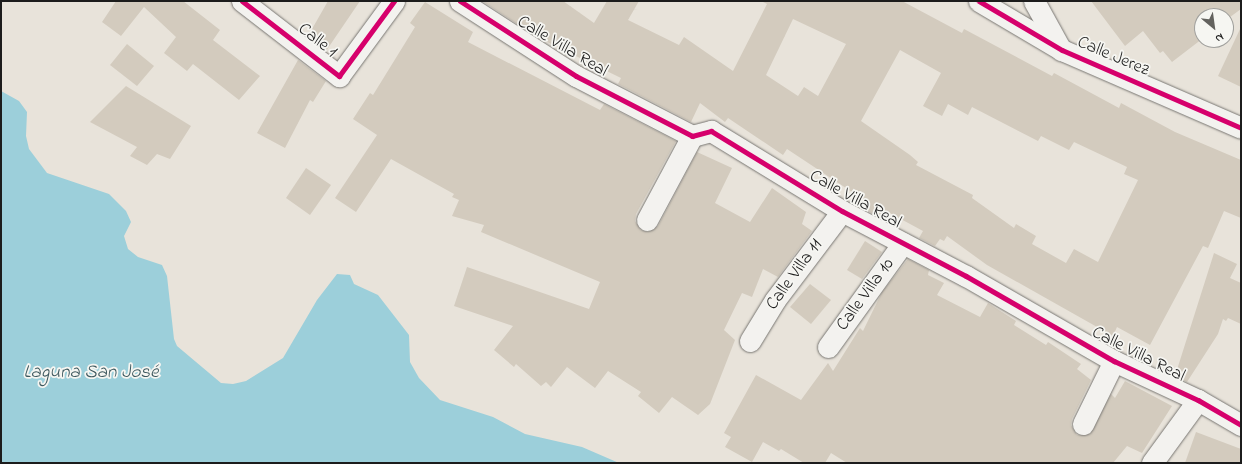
<!DOCTYPE html>
<html>
<head>
<meta charset="utf-8">
<style>
	body { margin:0 }
	#map { position:relative; width:1242px; height:464px; overflow:hidden; background:#e8e3da; font-family:"Indie Flower",sans-serif }
	div>[style] { position:absolute }
	.water>* { inset:0; background:#9ccfda }
	.building>* { inset:0; background:#d3cbbe }
	.roads { filter:drop-shadow(0 0 1px #787672) drop-shadow(0 0 1px #787672) }
	.minor>* { height:21px; margin:-10.5px; padding:0 10.5px; transform-origin:10.5px; border-radius:10.5px; background:#f3f2ef }
	.cycleway>* { height:5px; margin:-2.5px; padding:0 2.5px; transform-origin:2.5px; border-radius:2.5px; background:#d6006c }
	span { translate:-50% -50%; white-space:nowrap; text-align:center; line-height:1.15; -webkit-text-stroke:3.5px #f6f6f2; paint-order:stroke }
	.street-label { font-size:18px; color:#1c1c1c }
	.water-label { font-size:19px; color:#3d585e; font-style:italic }
	.frame { position:absolute; inset:0; border:2px solid #1c1c1c; pointer-events:none }
	.north { position:absolute; left:1194px; top:8px; width:40px; height:40px; box-sizing:border-box; background:#f6f6f2; border:1px solid #9f9f9c; border-radius:50%; rotate:151deg; font-size:11px; font-weight:700; line-height:16px; text-align:center; color:#1c1c1c }
	.north::after { content:''; display:block; margin:auto; width:14px; height:18px; background:#63625e; clip-path:polygon(50% 0,100% 100%,50% 72%,0 100%) }
</style>
</head>
<body>
<div id="map">
	<div class="water">
		<div style="clip-path:polygon(1px 91px,19px 101px,27px 112px,26px 136px,29px 149px,47px 173px,109px 194px,126px 211px,131px 222px,124px 236px,128px 249px,138px 257px,162px 265px,167px 276px,174px 339px,177px 346px,221px 383px,233px 384px,246px 381px,283px 358px,317px 300px,337px 274px,350px 275px,354px 284px,378px 295px,409px 335px,410px 362px,419px 378px,440px 400px,493px 417px,525px 434px,582px 447px,619px 463px,1px 463px)"></div>
	</div>
	<div class="building">
		<div style="clip-path:polygon(116px 1px,183px 1px,220px 30px,213px 40px,260px 76px,239px 100px,193px 64px,187px 71px,164px 53px,176px 37px,144px 7px,121px 36px,102px 22px)"></div>
		<div style="clip-path:polygon(328px 1px,360px 1px,326px 51px,310px 39px,315px 31px,312px 29px)"></div>
		<div style="clip-path:polygon(evenodd,482px 1px,563px 1px,594px 23px,607px 1px,639px 1px,628px 20px,679px 45px,684px 37px,733px 71px,767px 4px,761px 1px,902px 1px,962px 33px,964px 29px,1052px 76px,1054px 73px,1119px 108px,1121px 103px,1175px 132px,1241px 160px,1241px 218px,1224px 211px,1208px 248px,1203px 246px,1150px 345px,1117px 327px,1113px 336px,987px 265px,947px 236px,944px 241px,940px 239px,935px 246px,919px 238px,923px 231px,886px 211px,881px 218px,859px 206px,864px 200px,787px 149px,783px 155px,728px 118px,725px 122px,700px 103px,691px 122px,618px 84px,621px 78px,537px 37px,482px 1px,793px 19px,846px 44px,818px 96px,804px 87px,798px 96px,766px 75px,793px 19px,482px 1px,900px 50px,941px 73px,923px 106px,942px 116px,948px 104px,968px 115px,972px 107px,1038px 141px,1041px 136px,1069px 150px,1074px 142px,1127px 167px,1124px 174px,1138px 180px,1098px 262px,1074px 249px,1066px 263px,1032px 244px,1036px 236px,1016px 224px,1014px 228px,972px 198px,973px 195px,916px 165px,918px 162px,910px 155px,861px 121px,900px 50px)"></div>
		<div style="clip-path:polygon(1091px 1px,1241px 1px,1241px 9px,1226px 20px,1226px 16px,1202px 16px,1202px 39px,1172px 62px,1163px 51px,1160px 53px,1143px 31px,1125px 46px)"></div>
		<div style="clip-path:polygon(425px 2px,473px 32px,468px 42px,600px 110px,604px 104px,676px 141px,636px 214px,635px 221px,641px 230px,648px 232px,658px 226px,697px 152px,732px 168px,715px 203px,750px 222px,772px 188px,806px 212px,802px 224px,812px 231px,778px 277px,763px 269px,752px 297px,742px 293px,724px 330px,735px 340px,710px 404px,698px 415px,672px 397px,659px 413px,638px 396px,641px 392px,608px 371px,595px 388px,567px 367px,551px 387px,546px 382px,541px 386px,516px 364px,514px 367px,494px 350px,513px 326px,454px 306px,467px 267px,589px 309px,600px 282px,481px 232px,484px 225px,452px 216px,459px 200px,452px 197px,454px 194px,391px 159px,356px 212px,335px 198px,377px 135px,353px 119px,370px 93px,373px 95px,415px 27px,410px 23px)"></div>
		<div style="clip-path:polygon(1241px 27px,1241px 87px,1218px 76px)"></div>
		<div style="clip-path:polygon(127px 44px,154px 66px,137px 86px,110px 65px)"></div>
		<div style="clip-path:polygon(298px 60px,326px 81px,313px 102px,310px 100px,285px 148px,257px 133px)"></div>
		<div style="clip-path:polygon(126px 86px,191px 126px,170px 159px,157px 154px,147px 165px,130px 156px,137px 147px,90px 122px)"></div>
		<div style="clip-path:polygon(306px 168px,331px 185px,310px 215px,286px 198px)"></div>
		<div style="clip-path:polygon(865px 241px,882px 252px,862px 279px,847px 270px)"></div>
		<div style="clip-path:polygon(1214px 253px,1237px 264px,1230px 278px,1241px 283px,1241px 324px,1228px 318px,1226px 321px,1223px 319px,1218px 334px,1187px 382px,1175px 376px)"></div>
		<div style="clip-path:polygon(908px 259px,929px 270px,928px 275px,944px 283px,937px 295px,980px 317px,988px 303px,1016px 321px,1014px 325px,1046px 345px,1048px 342px,1081px 364px,1077px 369px,1091px 380px,1072px 419px,1071px 425px,1077px 435px,1090px 434px,1111px 394px,1115px 398px,1125px 381px,1172px 406px,1142px 453px,1127px 446px,1113px 463px,847px 463px,831px 453px,825px 463px,804px 463px,781px 449px,779px 451px,763px 442px,752px 462px,725px 447px,731px 437px,724px 433px,756px 375px,801px 400px,828px 363px,833px 371px,860px 328px,863px 331px,882px 292px)"></div>
		<div style="clip-path:polygon(810px 284px,831px 300px,811px 324px,790px 307px)"></div>
		<div style="clip-path:polygon(1196px 432px,1241px 449px,1241px 463px,1185px 463px)"></div>
	</div>
	<div class="roads">
		<div class="minor">
			<div style="left:242px;top:1px;width:123px;rotate:37.7deg"></div>
			<div style="left:339px;top:76px;width:93px;rotate:-53.7deg"></div>
			<div style="left:460px;top:1px;width:138px;rotate:32.9deg"></div>
			<div style="left:576px;top:76px;width:131px;rotate:27.3deg"></div>
			<div style="left:692px;top:136px;width:20px;rotate:-15deg"></div>
			<div style="left:711px;top:131px;width:153px;rotate:31.4deg"></div>
			<div style="left:842px;top:211px;width:140px;rotate:27.7deg"></div>
			<div style="left:966px;top:276px;width:171px;rotate:29.9deg"></div>
			<div style="left:1114px;top:361px;width:93px;rotate:24.9deg"></div>
			<div style="left:1198px;top:400px;width:50px;rotate:30.2deg"></div>
			<div style="left:979px;top:1px;width:96px;rotate:30.6deg"></div>
			<div style="left:1062px;top:50px;width:195px;rotate:23.5deg"></div>
			<div style="left:1034px;top:1px;width:56px;rotate:61.1deg"></div>
			<div style="left:647px;top:220px;width:95px;rotate:-61.8deg"></div>
			<div style="left:750px;top:341px;width:48px;rotate:-58.6deg"></div>
			<div style="left:775px;top:300px;width:111px;rotate:-53deg"></div>
			<div style="left:828px;top:347px;width:128px;rotate:-54.2deg"></div>
			<div style="left:1083px;top:424px;width:70px;rotate:-63.8deg"></div>
			<div style="left:1152px;top:463px;width:78px;rotate:-53.9deg"></div>
		</div>
	</div>
	<div class="cycleway">
		<div style="left:242px;top:1px;width:123px;rotate:37.7deg"></div>
		<div style="left:339px;top:76px;width:93px;rotate:-53.7deg"></div>
		<div style="left:460px;top:1px;width:138px;rotate:32.9deg"></div>
		<div style="left:576px;top:76px;width:131px;rotate:27.3deg"></div>
		<div style="left:692px;top:136px;width:20px;rotate:-15deg"></div>
		<div style="left:711px;top:131px;width:153px;rotate:31.4deg"></div>
		<div style="left:842px;top:211px;width:140px;rotate:27.7deg"></div>
		<div style="left:966px;top:276px;width:171px;rotate:29.9deg"></div>
		<div style="left:1114px;top:361px;width:93px;rotate:24.9deg"></div>
		<div style="left:1198px;top:400px;width:50px;rotate:30.2deg"></div>
		<div style="left:979px;top:1px;width:96px;rotate:30.6deg"></div>
		<div style="left:1062px;top:50px;width:195px;rotate:23.5deg"></div>
	</div>
	<div class="street-label">
		<span style="left:317px;top:41px;rotate:38deg">Calle 1</span>
		<span style="left:562px;top:47px;rotate:31deg">Calle Villa Real</span>
		<span style="left:1113px;top:57px;rotate:23deg">Calle Jerez</span>
		<span style="left:855px;top:200px;rotate:29deg">Calle Villa Real</span>
		<span style="left:795px;top:275px;rotate:-54deg">Calle Villa 11</span>
		<span style="left:866px;top:295px;rotate:-54deg">Calle Villa 10</span>
		<span style="left:1138px;top:355px;rotate:27deg">Calle Villa Real</span>
	</div>
	<div class="water-label">
		<span style="left:91px;top:373px">Laguna San José</span>
	</div>
	<div class="frame"></div>
	<div class="north">N</div>
</div>
</body>
</html>
